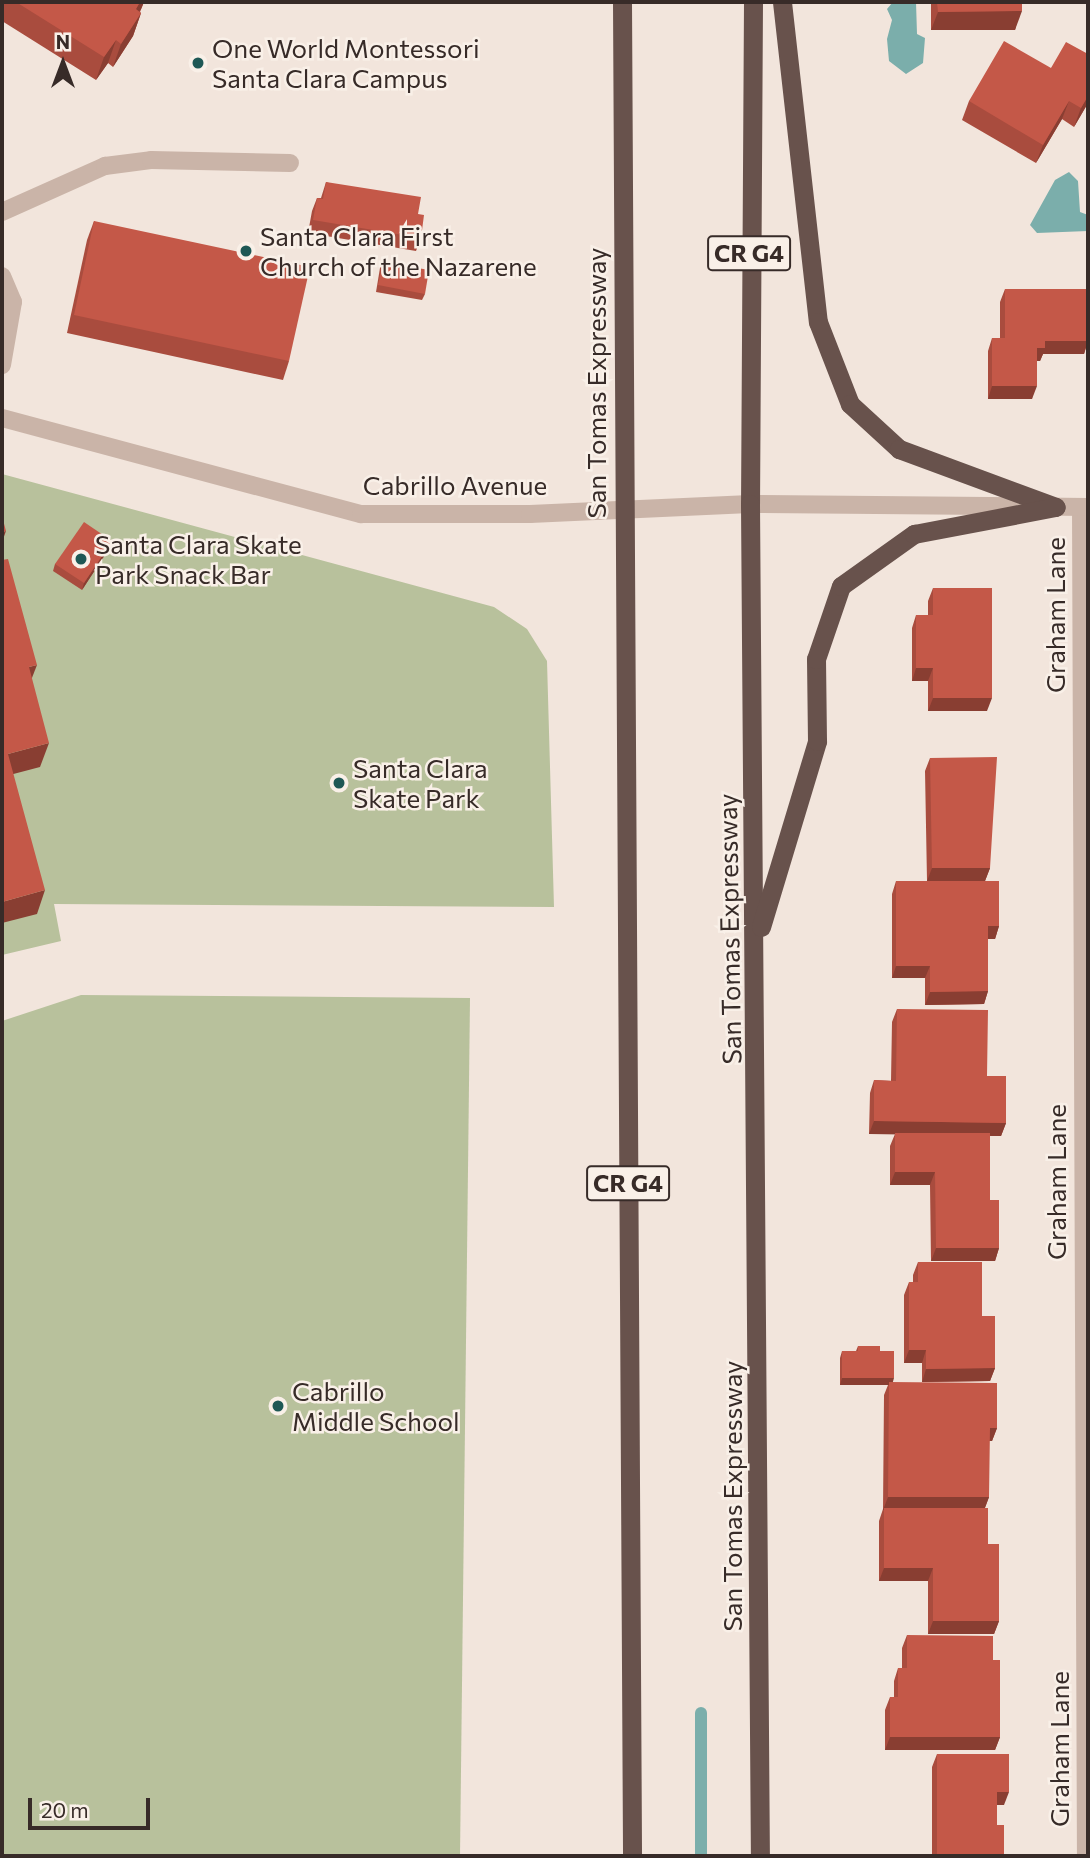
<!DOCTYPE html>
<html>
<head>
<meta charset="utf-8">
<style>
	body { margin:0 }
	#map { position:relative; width:1090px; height:1858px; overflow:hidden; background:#f2e5dc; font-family:Commissioner,sans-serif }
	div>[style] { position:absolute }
	.green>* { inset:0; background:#b8c19c }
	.water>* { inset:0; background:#7baeab }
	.stream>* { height:12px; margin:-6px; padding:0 6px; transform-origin:6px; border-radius:6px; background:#7baeab }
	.service>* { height:18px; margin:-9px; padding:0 9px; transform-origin:9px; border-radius:9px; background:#cab4a8 }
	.minor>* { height:18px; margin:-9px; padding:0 9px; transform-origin:9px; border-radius:9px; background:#cab4a8 }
	.tertiary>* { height:18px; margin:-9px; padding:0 9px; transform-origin:9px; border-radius:9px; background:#cab4a8 }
	.trunk>* { height:19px; margin:-9.5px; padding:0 9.5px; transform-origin:9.5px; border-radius:9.5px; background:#68524c }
	.wall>* { inset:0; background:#a94c3e }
	.shaded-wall>* { inset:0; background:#893e32 }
	.building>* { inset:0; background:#c45848 }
	.dots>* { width:19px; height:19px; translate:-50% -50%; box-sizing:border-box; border:4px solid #f9f0e8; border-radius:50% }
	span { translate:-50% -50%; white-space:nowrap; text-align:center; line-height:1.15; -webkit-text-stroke:5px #f9f0e8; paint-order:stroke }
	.shield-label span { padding:2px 5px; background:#f9f0e8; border:2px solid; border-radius:5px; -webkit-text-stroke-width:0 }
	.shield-label { font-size:24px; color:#372b28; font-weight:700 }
	.poi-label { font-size:26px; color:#372b28 }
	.left { translate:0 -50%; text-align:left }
	.street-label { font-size:26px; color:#372b28 }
	.frame { position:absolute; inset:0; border:4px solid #372b28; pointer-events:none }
	.north { position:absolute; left:28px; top:28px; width:70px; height:70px; -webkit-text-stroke:5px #f9f0e8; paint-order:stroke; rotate:0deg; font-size:19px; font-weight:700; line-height:28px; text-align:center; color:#372b28 }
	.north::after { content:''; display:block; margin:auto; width:24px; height:32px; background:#372b28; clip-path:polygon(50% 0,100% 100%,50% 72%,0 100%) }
	.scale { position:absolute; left:28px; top:1798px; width:122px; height:32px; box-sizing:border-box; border:4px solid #372b28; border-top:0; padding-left:9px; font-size:21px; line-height:24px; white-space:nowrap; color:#372b28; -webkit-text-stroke:5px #f9f0e8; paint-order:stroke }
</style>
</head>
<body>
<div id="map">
	<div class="green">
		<div style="clip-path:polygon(2px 474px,494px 607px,527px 629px,547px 661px,554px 907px,54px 904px,61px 941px,2px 955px)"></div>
		<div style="clip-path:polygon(81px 995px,470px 998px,460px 1856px,2px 1856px,2px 1021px)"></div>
	</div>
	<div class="water">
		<div style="clip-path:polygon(893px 2px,916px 2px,917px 34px,925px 38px,923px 63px,906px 74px,889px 61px,887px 39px,892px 20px,887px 9px)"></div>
		<div style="clip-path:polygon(1069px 172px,1078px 181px,1080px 212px,1088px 215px,1088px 231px,1037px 233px,1030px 225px,1055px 180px)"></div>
	</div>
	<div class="stream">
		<div style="left:701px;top:1713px;width:143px;rotate:90deg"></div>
	</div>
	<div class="service">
		<div style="left:2px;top:212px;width:113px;rotate:-24.1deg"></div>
		<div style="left:105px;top:166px;width:46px;rotate:-7.4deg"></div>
		<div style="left:151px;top:160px;width:139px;rotate:1.2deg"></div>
		<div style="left:2px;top:276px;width:28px;rotate:67deg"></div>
		<div style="left:13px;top:302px;width:64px;rotate:99.9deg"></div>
	</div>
	<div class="minor">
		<div style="left:1081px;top:507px;width:1349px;rotate:89.79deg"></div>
	</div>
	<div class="tertiary">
		<div style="left:2px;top:418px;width:372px;rotate:15deg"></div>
		<div style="left:361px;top:514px;width:169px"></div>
		<div style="left:530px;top:514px;width:220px;rotate:-2.6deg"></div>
		<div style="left:750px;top:504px;width:338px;rotate:0.5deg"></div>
	</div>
	<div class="trunk">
		<div style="left:622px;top:2px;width:1854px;rotate:89.69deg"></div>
		<div style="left:753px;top:2px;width:502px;rotate:90.34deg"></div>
		<div style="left:750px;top:504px;width:1352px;rotate:89.58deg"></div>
		<div style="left:782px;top:2px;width:322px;rotate:83.6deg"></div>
		<div style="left:818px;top:322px;width:88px;rotate:68.7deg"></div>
		<div style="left:850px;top:404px;width:67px;rotate:42.6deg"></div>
		<div style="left:899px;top:449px;width:167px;rotate:20.3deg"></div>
		<div style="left:761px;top:927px;width:194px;rotate:-73.2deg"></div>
		<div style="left:817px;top:741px;width:82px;rotate:-90.7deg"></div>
		<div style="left:816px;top:659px;width:77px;rotate:-71.1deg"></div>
		<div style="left:841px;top:586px;width:90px;rotate:-35.5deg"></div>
		<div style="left:914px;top:534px;width:144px;rotate:-10.8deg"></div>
	</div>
	<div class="wall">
		<div style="clip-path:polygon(2px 2px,144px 2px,140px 12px,141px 13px,133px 36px,113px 67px,108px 63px,96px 80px,2px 21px)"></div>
		<div style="clip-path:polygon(931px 2px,1022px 2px,1015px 30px,931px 30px)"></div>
		<div style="clip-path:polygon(1088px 54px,1088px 103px,1074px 127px,1062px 119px,1036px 163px,962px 120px,969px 101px,1051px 68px)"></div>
		<div style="clip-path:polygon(1088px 125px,1088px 214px,1086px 214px,1086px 130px)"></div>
		<div style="clip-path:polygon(326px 182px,418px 214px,421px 238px,416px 251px,308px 233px,312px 211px,317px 198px,321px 198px)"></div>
		<div style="clip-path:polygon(94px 221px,289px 361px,283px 380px,67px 333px,87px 240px)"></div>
		<div style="clip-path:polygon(383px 262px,425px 294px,422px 300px,376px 292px,380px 268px)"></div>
		<div style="clip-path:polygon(1005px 289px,1088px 341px,1084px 354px,1043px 354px,1040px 361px,1037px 361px,1032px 399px,988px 399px,988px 351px,992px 338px,1000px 338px,1000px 302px)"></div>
		<div style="clip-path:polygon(112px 541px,110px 547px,82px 590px,53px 571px,55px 564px)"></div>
		<div style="clip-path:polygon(933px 588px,987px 711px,928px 711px,928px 681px,912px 681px,912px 628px,916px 615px,928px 615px,928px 601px)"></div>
		<div style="clip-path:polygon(930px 758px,990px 868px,985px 881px,999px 926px,995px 939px,988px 939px,988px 991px,984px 1004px,925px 1005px,925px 978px,892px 978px,892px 894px,896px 881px,927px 881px,925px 771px)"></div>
		<div style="clip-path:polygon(897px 1009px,987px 1076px,1006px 1123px,1001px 1136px,990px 1136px,990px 1200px,999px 1248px,995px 1261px,931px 1261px,930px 1185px,890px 1185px,890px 1146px,895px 1134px,869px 1134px,870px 1093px,874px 1080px,891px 1081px,892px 1022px)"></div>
		<div style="clip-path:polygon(918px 1262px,982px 1316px,995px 1368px,990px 1381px,922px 1382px,922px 1363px,904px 1363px,904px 1295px,909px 1282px,913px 1282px,913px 1275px)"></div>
		<div style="clip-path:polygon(858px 1346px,880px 1351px,892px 1382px,997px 1428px,992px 1441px,989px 1441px,989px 1497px,985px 1508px,988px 1544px,999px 1621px,994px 1634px,928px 1634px,928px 1581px,879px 1581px,879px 1521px,883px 1509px,884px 1395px,888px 1385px,840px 1385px,840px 1358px,842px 1351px,856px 1351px)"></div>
		<div style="clip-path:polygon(907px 1635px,993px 1660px,1000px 1737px,995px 1750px,885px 1750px,885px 1710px,890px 1697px,894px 1697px,894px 1681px,898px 1668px,902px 1668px,902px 1648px)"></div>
		<div style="clip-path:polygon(937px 1754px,1004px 1805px,997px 1805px,997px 1825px,1004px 1856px,932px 1856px,932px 1767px)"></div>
	</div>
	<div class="shaded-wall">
		<div style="clip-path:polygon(140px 2px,144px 2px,141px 9px,127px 32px,136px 9px)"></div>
		<div style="clip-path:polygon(1022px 11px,1015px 30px,931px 30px,938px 12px)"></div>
		<div style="clip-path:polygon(141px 13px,133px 36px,113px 67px,121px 44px)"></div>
		<div style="clip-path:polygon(116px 40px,108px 63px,96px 80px,104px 57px)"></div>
		<div style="clip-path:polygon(1088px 96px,1088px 103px,1074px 127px,1081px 108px)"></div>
		<div style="clip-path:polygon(1069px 101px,1062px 119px,1036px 163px,1043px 145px)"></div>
		<div style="clip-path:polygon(1045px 341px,1088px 341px,1084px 354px,1043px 354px,1040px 361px,1032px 361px,1037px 348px)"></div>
		<div style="clip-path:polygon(992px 386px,1037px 386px,1032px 399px,988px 399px)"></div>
		<div style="clip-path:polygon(6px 531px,2px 542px,2px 532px)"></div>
		<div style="clip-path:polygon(112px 541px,110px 547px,82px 590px,84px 583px)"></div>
		<div style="clip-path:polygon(37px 665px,28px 688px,29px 667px)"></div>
		<div style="clip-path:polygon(916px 668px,933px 668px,928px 681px,912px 681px)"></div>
		<div style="clip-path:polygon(933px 698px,992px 698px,987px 711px,928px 711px)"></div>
		<div style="clip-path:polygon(49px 743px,40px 767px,2px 777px,8px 754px)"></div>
		<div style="clip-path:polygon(932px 868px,990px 868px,985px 881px,927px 881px)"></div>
		<div style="clip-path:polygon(45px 890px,37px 914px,2px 923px,2px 902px)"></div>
		<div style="clip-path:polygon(988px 926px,999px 926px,995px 939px,984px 939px)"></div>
		<div style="clip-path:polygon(896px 966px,930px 966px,925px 978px,892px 978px)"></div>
		<div style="clip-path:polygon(988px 991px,984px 1004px,925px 1005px,930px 992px)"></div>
		<div style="clip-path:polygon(874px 1121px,1006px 1123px,1001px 1136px,869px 1134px)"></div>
		<div style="clip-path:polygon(895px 1172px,935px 1172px,930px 1185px,890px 1185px)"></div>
		<div style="clip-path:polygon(936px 1248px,999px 1248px,995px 1261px,931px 1261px)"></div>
		<div style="clip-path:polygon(909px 1350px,926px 1350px,922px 1363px,904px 1363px)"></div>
		<div style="clip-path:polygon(995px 1368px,990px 1381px,922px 1382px,926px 1369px)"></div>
		<div style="clip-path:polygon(842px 1378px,894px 1378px,892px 1385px,840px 1385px)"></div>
		<div style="clip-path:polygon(990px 1428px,997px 1428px,992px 1441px,985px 1441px)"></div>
		<div style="clip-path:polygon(888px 1497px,989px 1497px,984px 1510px,883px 1510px)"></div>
		<div style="clip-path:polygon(884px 1568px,933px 1568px,928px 1581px,879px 1581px)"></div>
		<div style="clip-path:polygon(933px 1621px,999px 1621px,994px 1634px,928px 1634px)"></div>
		<div style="clip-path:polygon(890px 1737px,1000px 1737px,995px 1750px,885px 1750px)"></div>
		<div style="clip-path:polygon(997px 1792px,1009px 1792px,1004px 1805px,992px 1805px)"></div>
	</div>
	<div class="building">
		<div style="clip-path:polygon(16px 2px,140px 2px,136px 9px,141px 13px,121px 44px,116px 40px,104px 57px)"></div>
		<div style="clip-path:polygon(937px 2px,1022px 2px,1022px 11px,938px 12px)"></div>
		<div style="clip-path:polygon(1004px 41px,1051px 68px,1066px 42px,1088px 54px,1088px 96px,1081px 108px,1069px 101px,1043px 145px,969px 101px)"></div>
		<div style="clip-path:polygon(326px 182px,421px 197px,418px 214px,424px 215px,421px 238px,313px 220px,317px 198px,323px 199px)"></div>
		<div style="clip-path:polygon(94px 221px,310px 267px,289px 361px,74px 315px)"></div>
		<div style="clip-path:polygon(383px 262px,429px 270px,425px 294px,378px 285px)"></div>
		<div style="clip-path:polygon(1005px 289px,1088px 289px,1088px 341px,1045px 341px,1045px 348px,1037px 348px,1037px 386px,992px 386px,992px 338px,1005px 338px)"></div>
		<div style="clip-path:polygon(2px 516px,6px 531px,2px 532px)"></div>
		<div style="clip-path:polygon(84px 522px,112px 541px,84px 583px,55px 564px)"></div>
		<div style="clip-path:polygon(8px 559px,37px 665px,29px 667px,49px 743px,8px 754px,45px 890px,2px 902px,2px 560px)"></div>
		<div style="clip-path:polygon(933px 588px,992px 588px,992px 698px,933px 698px,933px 668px,916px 668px,916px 615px,933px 615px)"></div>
		<div style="clip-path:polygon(997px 757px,990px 868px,932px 868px,930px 758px)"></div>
		<div style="clip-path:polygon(896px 881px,999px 881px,999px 926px,988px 926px,988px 991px,930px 992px,930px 966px,896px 966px)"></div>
		<div style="clip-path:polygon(897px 1009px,988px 1010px,987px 1076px,1006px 1076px,1006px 1123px,874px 1121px,874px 1080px,896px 1081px)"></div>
		<div style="clip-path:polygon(895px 1133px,990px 1133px,990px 1200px,999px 1200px,999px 1248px,936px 1248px,935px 1172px,895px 1172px)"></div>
		<div style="clip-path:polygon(918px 1262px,982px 1262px,982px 1316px,995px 1316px,995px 1368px,926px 1369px,926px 1350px,909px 1350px,909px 1282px,918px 1282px)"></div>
		<div style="clip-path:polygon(858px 1346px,880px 1346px,880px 1351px,894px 1351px,894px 1378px,842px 1378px,842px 1351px,858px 1351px)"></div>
		<div style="clip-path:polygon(889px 1382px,997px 1383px,997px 1428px,990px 1428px,989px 1497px,888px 1497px)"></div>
		<div style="clip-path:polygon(884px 1508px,988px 1508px,988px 1544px,999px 1544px,999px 1621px,933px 1621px,933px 1568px,884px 1568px)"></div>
		<div style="clip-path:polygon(907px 1635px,993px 1636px,993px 1660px,1000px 1660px,1000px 1737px,890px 1737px,890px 1697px,898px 1697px,898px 1668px,907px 1668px)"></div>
		<div style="clip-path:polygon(937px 1754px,1009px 1754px,1009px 1792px,997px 1792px,997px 1825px,1004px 1825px,1004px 1856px,937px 1856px)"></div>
	</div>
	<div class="dots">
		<div style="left:198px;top:63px;background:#1e5855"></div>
		<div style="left:246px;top:251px;background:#1e5855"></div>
		<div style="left:81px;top:559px;background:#1e5855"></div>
		<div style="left:339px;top:783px;background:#1e5855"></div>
		<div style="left:278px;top:1406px;background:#1e5855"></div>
	</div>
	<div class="shield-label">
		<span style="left:749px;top:253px">CR G4</span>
		<span style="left:628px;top:1183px">CR G4</span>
	</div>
	<div class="poi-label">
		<span class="left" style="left:212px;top:63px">One World Montessori<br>Santa Clara Campus</span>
		<span class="left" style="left:260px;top:251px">Santa Clara First<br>Church of the Nazarene</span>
		<span class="left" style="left:95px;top:559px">Santa Clara Skate<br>Park Snack Bar</span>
		<span class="left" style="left:353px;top:783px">Santa Clara<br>Skate Park</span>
		<span class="left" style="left:292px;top:1406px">Cabrillo<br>Middle School</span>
	</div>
	<div class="street-label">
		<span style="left:596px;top:383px;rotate:-90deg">San Tomas Expressway</span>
		<span style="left:455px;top:485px">Cabrillo Avenue</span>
		<span style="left:1055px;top:615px;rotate:-90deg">Graham Lane</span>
		<span style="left:729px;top:929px;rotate:-91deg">San Tomas Expressway</span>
		<span style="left:1056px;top:1182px;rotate:-90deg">Graham Lane</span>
		<span style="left:732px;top:1496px;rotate:-90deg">San Tomas Expressway</span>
		<span style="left:1059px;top:1749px;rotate:-90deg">Graham Lane</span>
	</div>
	<div class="frame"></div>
	<div class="north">N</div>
	<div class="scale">20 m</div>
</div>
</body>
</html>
